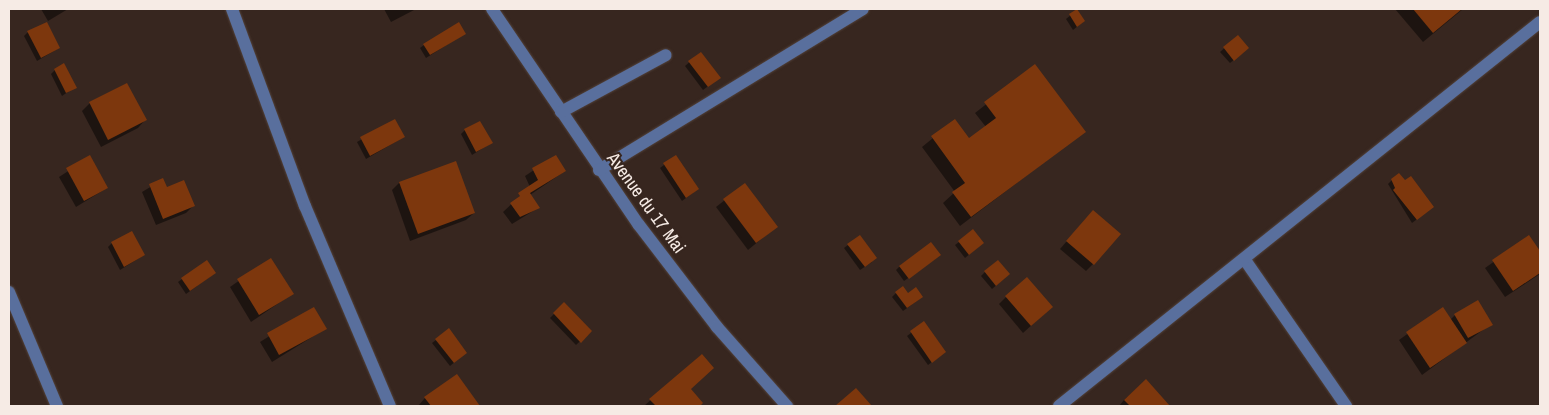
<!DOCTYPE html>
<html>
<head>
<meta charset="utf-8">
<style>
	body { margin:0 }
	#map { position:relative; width:1549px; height:415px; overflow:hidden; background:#37261f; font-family:"Archivo Narrow",sans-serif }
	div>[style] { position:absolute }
	.shadow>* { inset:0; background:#0007 }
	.building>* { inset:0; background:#7d370d }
	.roads { filter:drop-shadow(0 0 1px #52423b) drop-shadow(0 0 1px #52423b) }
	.minor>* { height:12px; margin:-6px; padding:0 6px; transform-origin:6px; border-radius:6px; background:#596f9d }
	span { translate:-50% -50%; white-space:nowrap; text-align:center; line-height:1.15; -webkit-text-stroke:4px #37261f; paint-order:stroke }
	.street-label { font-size:18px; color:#f6ebe5 }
	.frame { position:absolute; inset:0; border:10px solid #f6ebe5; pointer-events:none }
</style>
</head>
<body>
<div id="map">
	<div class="shadow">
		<div style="clip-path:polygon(41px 9px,68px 9px,48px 21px)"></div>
		<div style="clip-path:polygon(384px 9px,416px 9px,391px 22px)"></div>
		<div style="clip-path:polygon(1395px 9px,1463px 9px,1423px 42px)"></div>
		<div style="clip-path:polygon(1077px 10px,1084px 21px,1073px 30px,1066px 19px)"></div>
		<div style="clip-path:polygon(28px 32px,59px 48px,37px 61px,24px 36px)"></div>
		<div style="clip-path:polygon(464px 34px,426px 58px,420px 48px,424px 45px)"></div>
		<div style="clip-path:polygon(1237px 37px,1244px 52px,1230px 63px,1220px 52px)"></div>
		<div style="clip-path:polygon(700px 53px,715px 81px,703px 90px,685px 66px)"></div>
		<div style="clip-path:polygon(1035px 66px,1084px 132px,960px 226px,943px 203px,955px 192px,922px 147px,955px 120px,969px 140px,986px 127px,975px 113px)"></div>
		<div style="clip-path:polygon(55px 70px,75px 87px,62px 96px,51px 74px)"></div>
		<div style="clip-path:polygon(127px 84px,145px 120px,138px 128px,101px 147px,82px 111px,90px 103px)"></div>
		<div style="clip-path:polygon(394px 120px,404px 137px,366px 159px,357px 142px)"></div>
		<div style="clip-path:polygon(465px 130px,491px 143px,472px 155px,461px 134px)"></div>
		<div style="clip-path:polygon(555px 156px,565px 171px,530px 195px,538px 208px,512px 224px,503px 212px,530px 187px,525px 176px)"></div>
		<div style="clip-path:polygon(676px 156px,698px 189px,682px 201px,660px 168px)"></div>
		<div style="clip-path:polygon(90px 157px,107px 188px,76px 207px,59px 177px)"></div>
		<div style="clip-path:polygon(162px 180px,166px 189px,193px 206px,186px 213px,156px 225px,142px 192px)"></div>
		<div style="clip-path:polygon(1392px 180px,1429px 210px,1412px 223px,1388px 184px)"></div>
		<div style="clip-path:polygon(399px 183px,474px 213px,466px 220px,410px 241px,392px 190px)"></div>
		<div style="clip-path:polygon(744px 185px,776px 227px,748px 250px,716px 207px)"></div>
		<div style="clip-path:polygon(1086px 219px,1093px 264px,1086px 271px,1060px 249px)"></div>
		<div style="clip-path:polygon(1529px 237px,1540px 253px,1540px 274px,1505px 297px,1485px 268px)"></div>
		<div style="clip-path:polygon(959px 242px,978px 247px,965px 258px,955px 245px)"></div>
		<div style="clip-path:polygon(112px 243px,144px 255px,120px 270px,108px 247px)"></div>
		<div style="clip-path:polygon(848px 245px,872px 262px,860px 270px,844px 248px)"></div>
		<div style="clip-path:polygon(270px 259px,292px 294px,251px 322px,230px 287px)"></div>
		<div style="clip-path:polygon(935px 259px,904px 281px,896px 270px,900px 266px)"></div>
		<div style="clip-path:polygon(985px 272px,1005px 278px,992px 289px,981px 276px)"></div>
		<div style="clip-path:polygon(215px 273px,186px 294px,178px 282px,182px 279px)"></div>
		<div style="clip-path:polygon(896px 293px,908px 295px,918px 300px,903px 311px,892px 297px)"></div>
		<div style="clip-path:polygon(1006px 297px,1044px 314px,1023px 333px,999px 304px)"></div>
		<div style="clip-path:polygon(564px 304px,591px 331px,576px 345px,550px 318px)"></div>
		<div style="clip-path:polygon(314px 308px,325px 329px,272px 362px,260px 342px)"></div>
		<div style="clip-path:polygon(1442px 309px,1450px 320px,1455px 315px,1491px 324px,1422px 375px,1399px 340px)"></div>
		<div style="clip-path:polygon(924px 323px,940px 356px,928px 365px,907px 336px)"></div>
		<div style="clip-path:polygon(436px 340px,462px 356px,450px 366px,432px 343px)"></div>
		<div style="clip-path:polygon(701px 355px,690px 389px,702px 403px,698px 406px,644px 406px)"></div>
		<div style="clip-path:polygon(457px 376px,479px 406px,418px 406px,425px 398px)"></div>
		<div style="clip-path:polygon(1145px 381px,1168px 406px,1119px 406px,1124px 400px)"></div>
	</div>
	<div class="building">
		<div style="clip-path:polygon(1077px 9px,1085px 21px,1077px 27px,1069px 14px)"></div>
		<div style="clip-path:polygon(1413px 9px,1462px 9px,1433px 33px)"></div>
		<div style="clip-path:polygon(47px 22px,60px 48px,41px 58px,27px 31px)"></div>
		<div style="clip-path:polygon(459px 22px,466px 34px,430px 55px,423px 44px)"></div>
		<div style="clip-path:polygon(1238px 35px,1249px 48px,1234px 61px,1223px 47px)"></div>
		<div style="clip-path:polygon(701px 52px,721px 78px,708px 87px,688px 61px)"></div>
		<div style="clip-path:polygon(64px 63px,77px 88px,66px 93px,54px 69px)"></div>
		<div style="clip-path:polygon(1035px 64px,1086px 132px,971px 217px,952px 192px,965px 183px,931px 136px,955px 119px,969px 138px,996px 118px,984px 102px)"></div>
		<div style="clip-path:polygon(127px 83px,147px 120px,108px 140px,89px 102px)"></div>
		<div style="clip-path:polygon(395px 119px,405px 137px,370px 156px,360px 137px)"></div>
		<div style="clip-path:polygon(480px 121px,493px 143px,476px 152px,464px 129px)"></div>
		<div style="clip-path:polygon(90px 155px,108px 188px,84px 201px,66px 168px)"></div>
		<div style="clip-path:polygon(556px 155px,566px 171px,530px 193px,540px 208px,520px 217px,510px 203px,520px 196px,518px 193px,538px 180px,532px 168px)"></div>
		<div style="clip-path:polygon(676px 155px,699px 189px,686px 198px,663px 163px)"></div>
		<div style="clip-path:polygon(456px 161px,475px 213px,418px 234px,399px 182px)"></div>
		<div style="clip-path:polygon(1399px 173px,1405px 180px,1411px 176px,1434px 207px,1417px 220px,1393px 190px,1395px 188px,1391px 179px)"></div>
		<div style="clip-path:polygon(163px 178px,167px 187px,184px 180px,195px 206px,163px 219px,149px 184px)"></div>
		<div style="clip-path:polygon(745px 183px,778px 227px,756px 243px,723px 199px)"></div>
		<div style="clip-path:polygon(1093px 210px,1121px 234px,1094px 265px,1066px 241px)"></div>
		<div style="clip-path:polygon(973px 229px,984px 243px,969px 255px,958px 241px)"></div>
		<div style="clip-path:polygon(132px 231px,145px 255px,124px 267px,111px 242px)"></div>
		<div style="clip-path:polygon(860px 235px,877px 258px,865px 267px,847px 244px)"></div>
		<div style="clip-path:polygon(1529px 235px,1540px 251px,1540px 273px,1513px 291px,1492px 260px)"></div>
		<div style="clip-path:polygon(931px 242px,941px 255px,909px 279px,899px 266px)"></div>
		<div style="clip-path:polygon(271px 258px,294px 294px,259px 315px,237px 279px)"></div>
		<div style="clip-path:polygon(207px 260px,216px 273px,190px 291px,181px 278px)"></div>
		<div style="clip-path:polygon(998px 260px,1010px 274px,996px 286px,984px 271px)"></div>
		<div style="clip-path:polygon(1027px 277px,1053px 307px,1031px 326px,1005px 296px)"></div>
		<div style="clip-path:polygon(903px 286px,908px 293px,916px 287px,923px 297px,907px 308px,895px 292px)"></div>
		<div style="clip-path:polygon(1478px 300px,1493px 325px,1468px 338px,1454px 314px)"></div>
		<div style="clip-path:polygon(564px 302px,592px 331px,581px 343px,553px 313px)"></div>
		<div style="clip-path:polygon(314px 307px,327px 329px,279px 355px,267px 333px)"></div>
		<div style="clip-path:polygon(1443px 307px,1467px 343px,1430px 368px,1406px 332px)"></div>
		<div style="clip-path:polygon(924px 321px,946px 352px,932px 363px,910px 331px)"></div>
		<div style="clip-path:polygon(449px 328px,467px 353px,454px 363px,435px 339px)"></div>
		<div style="clip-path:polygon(702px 354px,714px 368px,691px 389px,703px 403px,700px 406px,656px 406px,649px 399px)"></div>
		<div style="clip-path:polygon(457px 374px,480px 406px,431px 406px,424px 397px)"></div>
		<div style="clip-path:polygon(1146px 379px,1170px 406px,1130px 406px,1124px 400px)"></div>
		<div style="clip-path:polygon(856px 388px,872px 406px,835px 406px)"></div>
	</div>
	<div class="roads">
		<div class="minor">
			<div style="left:232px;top:9px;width:210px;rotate:69.7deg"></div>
			<div style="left:305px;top:206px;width:217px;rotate:67deg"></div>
			<div style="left:492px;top:9px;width:261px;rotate:55.8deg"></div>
			<div style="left:639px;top:225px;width:128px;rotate:52.6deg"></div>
			<div style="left:717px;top:327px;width:106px;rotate:48.5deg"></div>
			<div style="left:561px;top:112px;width:119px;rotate:-28.5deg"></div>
			<div style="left:599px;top:170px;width:309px;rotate:-31.4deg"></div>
			<div style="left:1245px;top:260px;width:178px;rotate:55.3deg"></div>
			<div style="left:9px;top:292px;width:124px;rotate:67.2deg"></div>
			<div style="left:1059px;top:406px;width:615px;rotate:-38.6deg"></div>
		</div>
	</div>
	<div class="street-label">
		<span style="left:646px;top:203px;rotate:54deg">Avenue du 17 Mai</span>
	</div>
	<div class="frame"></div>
</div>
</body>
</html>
